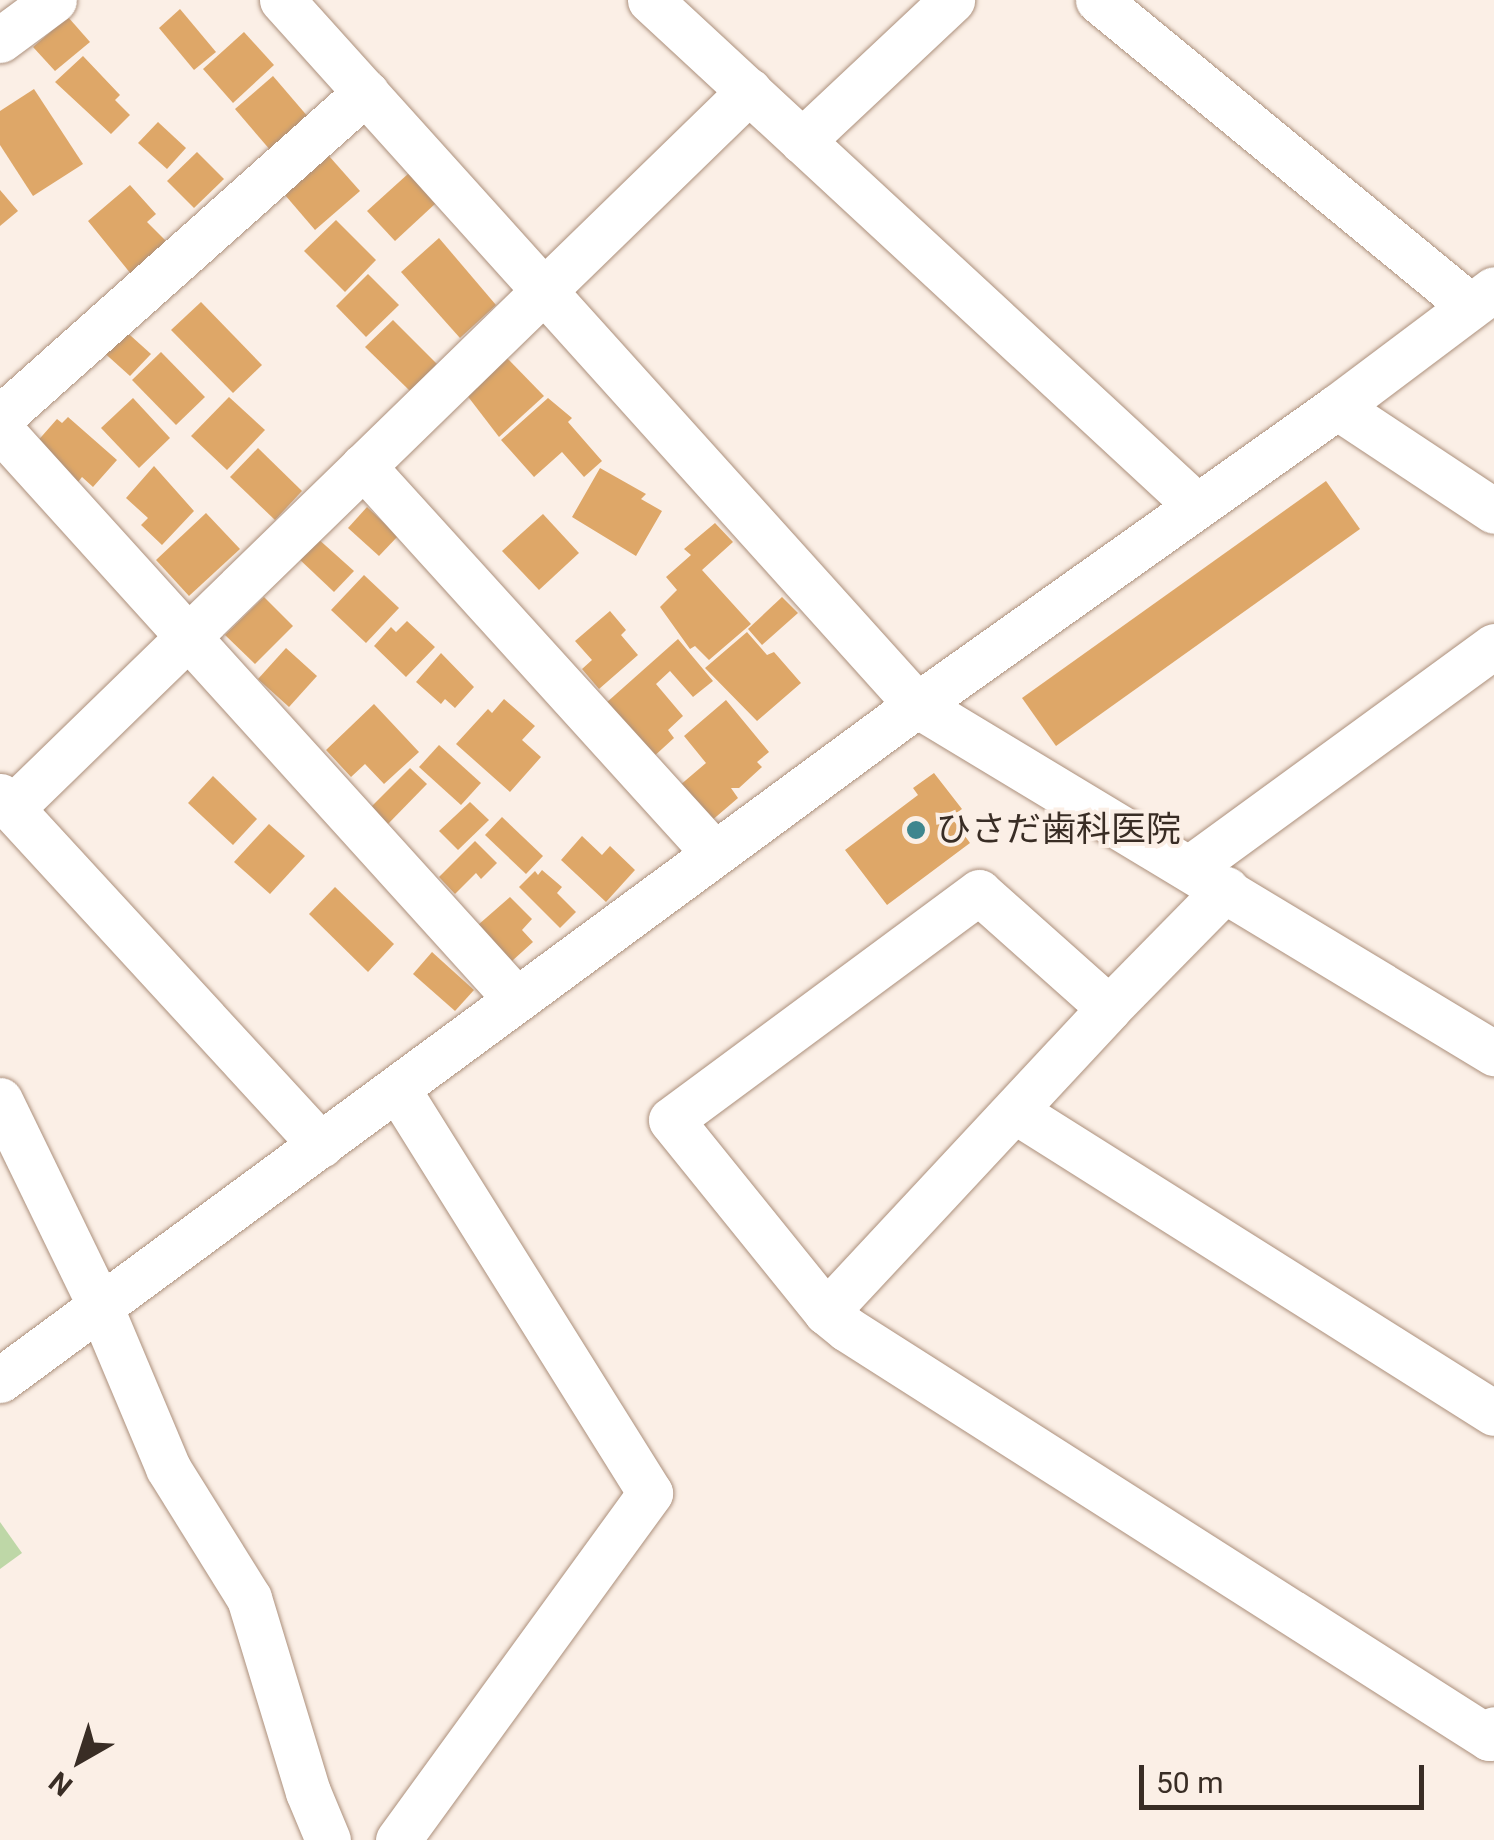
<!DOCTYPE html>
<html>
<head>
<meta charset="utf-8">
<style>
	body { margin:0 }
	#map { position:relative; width:1494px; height:1840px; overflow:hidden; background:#fbefe6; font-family:Roboto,"Noto Sans JP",sans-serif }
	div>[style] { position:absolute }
	.green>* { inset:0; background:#bed7a7 }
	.building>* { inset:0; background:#dea768 }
	.roads { filter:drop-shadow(0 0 2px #ac907c) drop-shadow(0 0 2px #ac907c) }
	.street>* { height:45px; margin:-22.5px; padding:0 22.5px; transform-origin:22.5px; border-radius:22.5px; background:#fff }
	.dots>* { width:28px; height:28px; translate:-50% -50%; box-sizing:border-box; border:5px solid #fbefe6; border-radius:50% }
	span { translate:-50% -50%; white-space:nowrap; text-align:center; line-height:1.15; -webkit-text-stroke:8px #fbefe6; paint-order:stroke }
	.poi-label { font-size:35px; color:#392d25 }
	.left { translate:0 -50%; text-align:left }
	.north { position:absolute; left:30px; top:1710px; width:100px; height:100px; -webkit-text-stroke:8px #fbefe6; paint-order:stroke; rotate:219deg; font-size:28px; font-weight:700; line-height:40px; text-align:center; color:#392d25 }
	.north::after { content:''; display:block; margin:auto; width:35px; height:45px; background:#392d25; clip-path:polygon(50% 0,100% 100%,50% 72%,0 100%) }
	.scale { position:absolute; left:1139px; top:1765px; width:285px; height:45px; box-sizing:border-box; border:5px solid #392d25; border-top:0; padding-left:12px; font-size:30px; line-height:35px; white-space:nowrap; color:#392d25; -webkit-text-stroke:8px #fbefe6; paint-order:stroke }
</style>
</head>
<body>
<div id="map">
	<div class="green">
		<div style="clip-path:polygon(0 1522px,22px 1553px,0 1569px)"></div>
	</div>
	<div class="building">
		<div style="clip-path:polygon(180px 9px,216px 52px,194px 70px,159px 28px)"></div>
		<div style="clip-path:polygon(68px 17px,90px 42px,55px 71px,33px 47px)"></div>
		<div style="clip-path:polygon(244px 32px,274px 65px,233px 103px,203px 69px)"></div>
		<div style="clip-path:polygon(83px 56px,120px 95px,115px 100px,130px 115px,111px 134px,55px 82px)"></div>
		<div style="clip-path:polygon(273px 76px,309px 118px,271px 151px,235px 109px)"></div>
		<div style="clip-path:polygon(34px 89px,83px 164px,33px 196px,0 145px,0 111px)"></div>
		<div style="clip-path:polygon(158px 122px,186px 148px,167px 169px,138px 143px)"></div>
		<div style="clip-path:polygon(197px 152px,224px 179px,194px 208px,167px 181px)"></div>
		<div style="clip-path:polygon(329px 156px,360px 191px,315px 230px,285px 195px)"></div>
		<div style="clip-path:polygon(409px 173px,436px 203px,395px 241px,367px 211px)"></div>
		<div style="clip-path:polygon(130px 185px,156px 214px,147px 222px,166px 241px,131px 274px,88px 221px)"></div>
		<div style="clip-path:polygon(0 190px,18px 211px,0 226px)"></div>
		<div style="clip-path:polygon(336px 220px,376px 260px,345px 292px,304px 251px)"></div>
		<div style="clip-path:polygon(439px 238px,496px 305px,460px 338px,401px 272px)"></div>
		<div style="clip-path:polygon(368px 274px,399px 305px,366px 337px,336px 306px)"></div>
		<div style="clip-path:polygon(201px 302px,262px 365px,233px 393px,171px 330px)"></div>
		<div style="clip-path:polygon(393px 320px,437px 364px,410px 391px,365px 347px)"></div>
		<div style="clip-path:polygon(121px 327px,151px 354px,130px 376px,100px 349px)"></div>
		<div style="clip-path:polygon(161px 352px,205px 397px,176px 425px,132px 380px)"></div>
		<div style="clip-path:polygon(505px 356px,544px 396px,499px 437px,466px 394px)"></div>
		<div style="clip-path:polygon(229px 397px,265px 430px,227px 470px,191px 436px)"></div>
		<div style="clip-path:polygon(133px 398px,170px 438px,139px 468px,101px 428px)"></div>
		<div style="clip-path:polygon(548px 398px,572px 418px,568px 422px,602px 461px,584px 477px,562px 452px,534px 477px,501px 440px)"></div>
		<div style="clip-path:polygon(68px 417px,117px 460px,93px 487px,82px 477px,78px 482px,35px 444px,57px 419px,62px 423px)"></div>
		<div style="clip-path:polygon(258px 448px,302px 491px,275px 520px,230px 477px)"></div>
		<div style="clip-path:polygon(154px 466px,194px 511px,162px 545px,141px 525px,148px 518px,126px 498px)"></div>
		<div style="clip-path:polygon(600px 468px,646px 494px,641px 499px,662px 511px,636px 556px,572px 517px)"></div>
		<div style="clip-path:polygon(1326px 481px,1360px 529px,1056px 746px,1022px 698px)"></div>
		<div style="clip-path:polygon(367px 507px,398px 536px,379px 556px,348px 528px)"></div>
		<div style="clip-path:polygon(206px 513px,240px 549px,189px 596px,156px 560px)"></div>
		<div style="clip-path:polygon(543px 514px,579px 553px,539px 590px,502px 551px)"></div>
		<div style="clip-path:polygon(715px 523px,733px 542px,702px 570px,751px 624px,709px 660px,695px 646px,690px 649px,660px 607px,677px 590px,666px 577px,691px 555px,684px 549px)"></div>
		<div style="clip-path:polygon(316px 537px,354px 571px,334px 592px,297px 557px)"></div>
		<div style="clip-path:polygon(364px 575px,399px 608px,366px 643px,331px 610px)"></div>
		<div style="clip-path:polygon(264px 597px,293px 626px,255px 664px,225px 635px)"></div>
		<div style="clip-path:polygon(782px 597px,798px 613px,762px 645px,748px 629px)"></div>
		<div style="clip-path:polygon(610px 611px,626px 630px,621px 635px,638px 655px,599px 689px,582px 669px,592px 660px,575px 641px)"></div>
		<div style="clip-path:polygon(407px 621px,435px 647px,406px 677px,374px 646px,391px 627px,396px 632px)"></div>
		<div style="clip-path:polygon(747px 632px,767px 655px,774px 652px,801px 683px,757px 721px,705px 668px)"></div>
		<div style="clip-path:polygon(678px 639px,713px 681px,693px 697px,670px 671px,656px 684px,683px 716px,668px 730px,674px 738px,651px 759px,606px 703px)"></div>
		<div style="clip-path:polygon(286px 648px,317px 676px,289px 707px,258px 679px)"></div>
		<div style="clip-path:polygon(441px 653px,474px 687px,455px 708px,445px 699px,441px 704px,416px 682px)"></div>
		<div style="clip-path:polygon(504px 699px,535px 726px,522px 740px,541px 757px,510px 792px,456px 744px,488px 709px,492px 713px)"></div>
		<div style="clip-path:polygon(726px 700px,769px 752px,757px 762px,762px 767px,739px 788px,731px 788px,738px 798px,710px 822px,679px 786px,706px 763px,684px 736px)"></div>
		<div style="clip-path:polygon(374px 704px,419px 752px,384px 784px,365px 764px,351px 777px,326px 750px)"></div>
		<div style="clip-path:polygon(439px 745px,481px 783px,461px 805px,419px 767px)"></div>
		<div style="clip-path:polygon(410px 768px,427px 784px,387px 825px,370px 808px)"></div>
		<div style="clip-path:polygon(934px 773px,962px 809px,951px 817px,970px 843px,887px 905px,845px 850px,918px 795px,913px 788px)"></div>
		<div style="clip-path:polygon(213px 776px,257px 819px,233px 845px,188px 803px)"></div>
		<div style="clip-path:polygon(470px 802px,489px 820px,458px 850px,439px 831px)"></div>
		<div style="clip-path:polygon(502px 817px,543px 856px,526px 874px,485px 835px)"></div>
		<div style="clip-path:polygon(269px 824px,305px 856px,270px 894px,234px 862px)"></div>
		<div style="clip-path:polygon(582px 836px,602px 855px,610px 846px,635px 870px,606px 902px,561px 860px)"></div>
		<div style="clip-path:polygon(475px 841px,497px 863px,481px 879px,476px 873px,455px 894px,439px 877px)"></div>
		<div style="clip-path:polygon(542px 870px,562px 887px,557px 893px,576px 912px,560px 928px,519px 887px,535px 871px,538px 875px)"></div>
		<div style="clip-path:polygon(335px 887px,394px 944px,368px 972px,309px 914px)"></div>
		<div style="clip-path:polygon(510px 897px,532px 919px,522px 930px,533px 942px,512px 961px,478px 925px)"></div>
		<div style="clip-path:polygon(432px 952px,474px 990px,455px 1011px,413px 974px)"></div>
	</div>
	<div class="roads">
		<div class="street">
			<div style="left:282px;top:0;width:949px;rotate:47.99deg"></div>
			<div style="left:917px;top:705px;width:674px;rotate:31.1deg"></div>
			<div style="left:650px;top:0;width:745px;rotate:42.77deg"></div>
			<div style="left:1098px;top:0;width:482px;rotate:39.4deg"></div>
			<div style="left:0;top:40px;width:67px;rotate:-36.5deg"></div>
			<div style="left:802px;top:141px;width:206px;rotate:-43.2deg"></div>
			<div style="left:1337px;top:407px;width:188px;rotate:33.5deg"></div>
			<div style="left:0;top:418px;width:490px;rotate:-41.7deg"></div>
			<div style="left:0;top:429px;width:769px;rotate:47.85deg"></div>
			<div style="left:363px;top:466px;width:522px;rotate:47.79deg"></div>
			<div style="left:0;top:796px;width:474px;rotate:47.4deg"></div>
			<div style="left:11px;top:809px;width:1030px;rotate:-44.21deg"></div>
			<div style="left:1191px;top:867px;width:375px;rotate:-36.1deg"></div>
			<div style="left:1109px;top:1008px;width:174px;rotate:-138.3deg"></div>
			<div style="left:979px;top:892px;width:383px;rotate:143.5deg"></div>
			<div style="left:671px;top:1120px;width:247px;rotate:51.1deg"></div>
			<div style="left:826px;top:1312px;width:27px;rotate:39deg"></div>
			<div style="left:847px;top:1329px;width:761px;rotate:32.5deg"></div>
			<div style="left:1489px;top:1738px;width:10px;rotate:-61deg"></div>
			<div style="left:0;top:1100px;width:229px;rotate:64.1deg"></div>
			<div style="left:100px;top:1306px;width:176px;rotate:67.2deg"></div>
			<div style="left:168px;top:1468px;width:153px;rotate:58.1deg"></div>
			<div style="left:249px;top:1598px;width:203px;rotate:73.1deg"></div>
			<div style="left:308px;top:1792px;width:52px;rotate:67.4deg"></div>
			<div style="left:1015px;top:1111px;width:566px;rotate:32.23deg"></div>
			<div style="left:826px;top:1312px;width:415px;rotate:-47deg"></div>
			<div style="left:1109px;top:1008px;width:167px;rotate:-45.5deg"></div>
			<div style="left:0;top:1380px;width:1139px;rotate:-36.36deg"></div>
			<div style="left:917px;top:705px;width:515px;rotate:-35.36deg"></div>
			<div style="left:1337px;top:407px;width:196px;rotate:-36.9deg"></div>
			<div style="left:398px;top:1840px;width:429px;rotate:-54deg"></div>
			<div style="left:650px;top:1493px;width:476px;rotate:-122deg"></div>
		</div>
	</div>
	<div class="dots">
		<div style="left:916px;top:830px;background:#3f868e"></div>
	</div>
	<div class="poi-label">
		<span class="left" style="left:936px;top:830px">ひさだ歯科医院</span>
	</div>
	<div class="north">N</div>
	<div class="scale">50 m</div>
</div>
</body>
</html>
